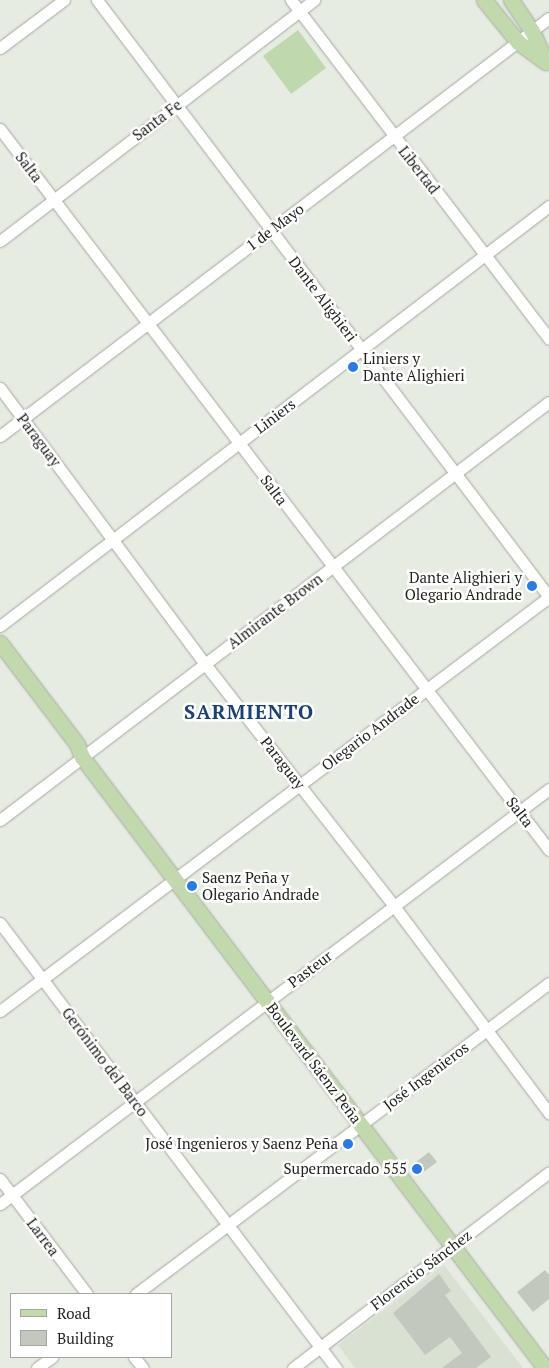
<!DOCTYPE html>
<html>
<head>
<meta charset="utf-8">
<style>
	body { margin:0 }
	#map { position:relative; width:549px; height:1368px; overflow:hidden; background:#e6ece2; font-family:"PT Serif",serif }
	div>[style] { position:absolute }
	.built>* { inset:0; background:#d9e2d2 }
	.green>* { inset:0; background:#c0d8ad }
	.building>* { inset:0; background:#c3c8bf }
	.roads { filter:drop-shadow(0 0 1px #a4a9a0) drop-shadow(0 0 1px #a4a9a0) }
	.minor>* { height:11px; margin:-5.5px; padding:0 5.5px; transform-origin:5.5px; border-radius:5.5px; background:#fff }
	.major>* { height:15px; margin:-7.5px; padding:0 7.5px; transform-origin:7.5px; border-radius:7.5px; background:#c1d9ac }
	.dots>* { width:14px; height:14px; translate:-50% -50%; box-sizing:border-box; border:2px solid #fff; border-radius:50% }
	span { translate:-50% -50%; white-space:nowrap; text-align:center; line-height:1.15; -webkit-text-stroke:5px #fff; paint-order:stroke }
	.street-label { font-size:15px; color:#1e201c }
	.poi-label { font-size:15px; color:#1e201c }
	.left { translate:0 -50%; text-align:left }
	.right { translate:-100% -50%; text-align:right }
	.district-label { font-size:20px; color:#1a4075; font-weight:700; letter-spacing:1px }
	.legend { position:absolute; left:10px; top:1293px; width:162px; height:65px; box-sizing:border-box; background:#fff; border:1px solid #a5a6a4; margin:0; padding:6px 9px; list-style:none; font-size:15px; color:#1e201c }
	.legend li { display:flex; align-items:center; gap:10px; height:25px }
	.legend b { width:25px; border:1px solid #a5a6a4 }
</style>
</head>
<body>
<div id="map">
	<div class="built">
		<div style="clip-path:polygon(444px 1265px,523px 1368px,355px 1368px,338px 1345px)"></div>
	</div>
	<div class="green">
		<div style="clip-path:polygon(298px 30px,326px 68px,291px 94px,263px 56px)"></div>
	</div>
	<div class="building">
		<div style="clip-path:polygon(429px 1152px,437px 1162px,418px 1176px,411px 1166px)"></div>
		<div style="clip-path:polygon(545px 1270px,549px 1275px,549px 1299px,533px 1312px,517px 1292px)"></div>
		<div style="clip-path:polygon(439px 1274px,451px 1291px,445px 1295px,491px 1357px,476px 1368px,442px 1368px,462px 1353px,450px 1337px,425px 1355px,393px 1313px)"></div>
	</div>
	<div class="roads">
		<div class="minor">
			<div style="left:97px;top:0;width:749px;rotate:52.87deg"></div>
			<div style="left:291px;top:0;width:426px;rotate:52.7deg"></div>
			<div style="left:0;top:48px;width:80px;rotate:-36.9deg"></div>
			<div style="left:0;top:129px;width:906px;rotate:52.71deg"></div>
			<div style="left:0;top:241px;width:396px;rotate:-37.5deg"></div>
			<div style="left:0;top:388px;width:344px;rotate:53.4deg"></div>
			<div style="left:205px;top:664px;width:307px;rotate:52deg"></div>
			<div style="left:394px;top:906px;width:259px;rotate:53.2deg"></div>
			<div style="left:0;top:436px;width:690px;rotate:-37.29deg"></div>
			<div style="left:0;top:626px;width:691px;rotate:-37.42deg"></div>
			<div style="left:0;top:820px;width:690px;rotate:-37.29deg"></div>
			<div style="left:0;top:923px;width:558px;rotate:52.95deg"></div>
			<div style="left:0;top:1011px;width:688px;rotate:-37.02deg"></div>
			<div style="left:0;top:1179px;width:144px;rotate:52.9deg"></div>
			<div style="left:0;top:1204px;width:688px;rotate:-37.09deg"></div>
			<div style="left:136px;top:1294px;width:517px;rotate:-36.98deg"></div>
			<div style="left:134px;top:1357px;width:14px;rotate:51deg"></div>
			<div style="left:37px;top:1368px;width:19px;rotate:-36deg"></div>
			<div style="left:293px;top:1368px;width:322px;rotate:-37.4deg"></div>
		</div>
		<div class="major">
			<div style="left:484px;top:0;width:54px;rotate:51deg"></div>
			<div style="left:518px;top:42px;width:34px;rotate:36deg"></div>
			<div style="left:511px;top:0;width:37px;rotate:56deg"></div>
			<div style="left:532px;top:31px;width:34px;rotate:66deg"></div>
			<div style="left:0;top:643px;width:127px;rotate:52.7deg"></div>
			<div style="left:77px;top:744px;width:14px;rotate:69deg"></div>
			<div style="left:82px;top:757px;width:767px;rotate:52.85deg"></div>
		</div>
	</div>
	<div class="dots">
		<div style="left:353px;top:367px;background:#287ae5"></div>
		<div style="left:532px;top:586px;background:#287ae5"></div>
		<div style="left:192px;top:886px;background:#287ae5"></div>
		<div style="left:348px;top:1144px;background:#287ae5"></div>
		<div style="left:417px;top:1169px;background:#287ae5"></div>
	</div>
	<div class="street-label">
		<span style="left:157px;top:120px;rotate:-37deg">Santa Fe</span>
		<span style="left:29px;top:167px;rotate:53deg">Salta</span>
		<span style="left:419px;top:170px;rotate:52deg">Libertad</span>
		<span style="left:275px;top:227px;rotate:-37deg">1 de Mayo</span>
		<span style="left:323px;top:299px;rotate:53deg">Dante Alighieri</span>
		<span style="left:275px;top:416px;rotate:-37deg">Liniers</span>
		<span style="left:39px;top:440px;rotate:53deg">Paraguay</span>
		<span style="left:274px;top:490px;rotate:53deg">Salta</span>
		<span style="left:275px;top:611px;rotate:-37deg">Almirante Brown</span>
		<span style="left:370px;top:732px;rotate:-37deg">Olegario Andrade</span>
		<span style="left:283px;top:763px;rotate:52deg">Paraguay</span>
		<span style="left:520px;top:812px;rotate:52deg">Salta</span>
		<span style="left:310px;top:969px;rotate:-37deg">Pasteur</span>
		<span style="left:105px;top:1062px;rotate:53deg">Gerónimo del Barco</span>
		<span style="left:314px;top:1063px;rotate:53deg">Boulevard Sáenz Peña</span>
		<span style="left:426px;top:1076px;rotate:-37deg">José Ingenieros</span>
		<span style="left:43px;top:1237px;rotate:53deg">Larrea</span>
		<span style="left:421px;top:1270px;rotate:-37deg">Florencio Sánchez</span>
	</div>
	<div class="poi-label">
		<span class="left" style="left:363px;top:367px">Liniers y<br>Dante Alighieri</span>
		<span class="right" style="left:522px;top:586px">Dante Alighieri y<br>Olegario Andrade</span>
		<span class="left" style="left:202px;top:886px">Saenz Peña y<br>Olegario Andrade</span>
		<span class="right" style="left:338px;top:1144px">José Ingenieros y Saenz Peña</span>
		<span class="right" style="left:407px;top:1169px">Supermercado 555</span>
	</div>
	<div class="district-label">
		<span style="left:249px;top:711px">SARMIENTO</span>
	</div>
	<ul class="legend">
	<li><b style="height:6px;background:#c1d9ac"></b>Road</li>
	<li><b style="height:14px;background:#c3c8bf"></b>Building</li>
	</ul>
</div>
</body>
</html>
